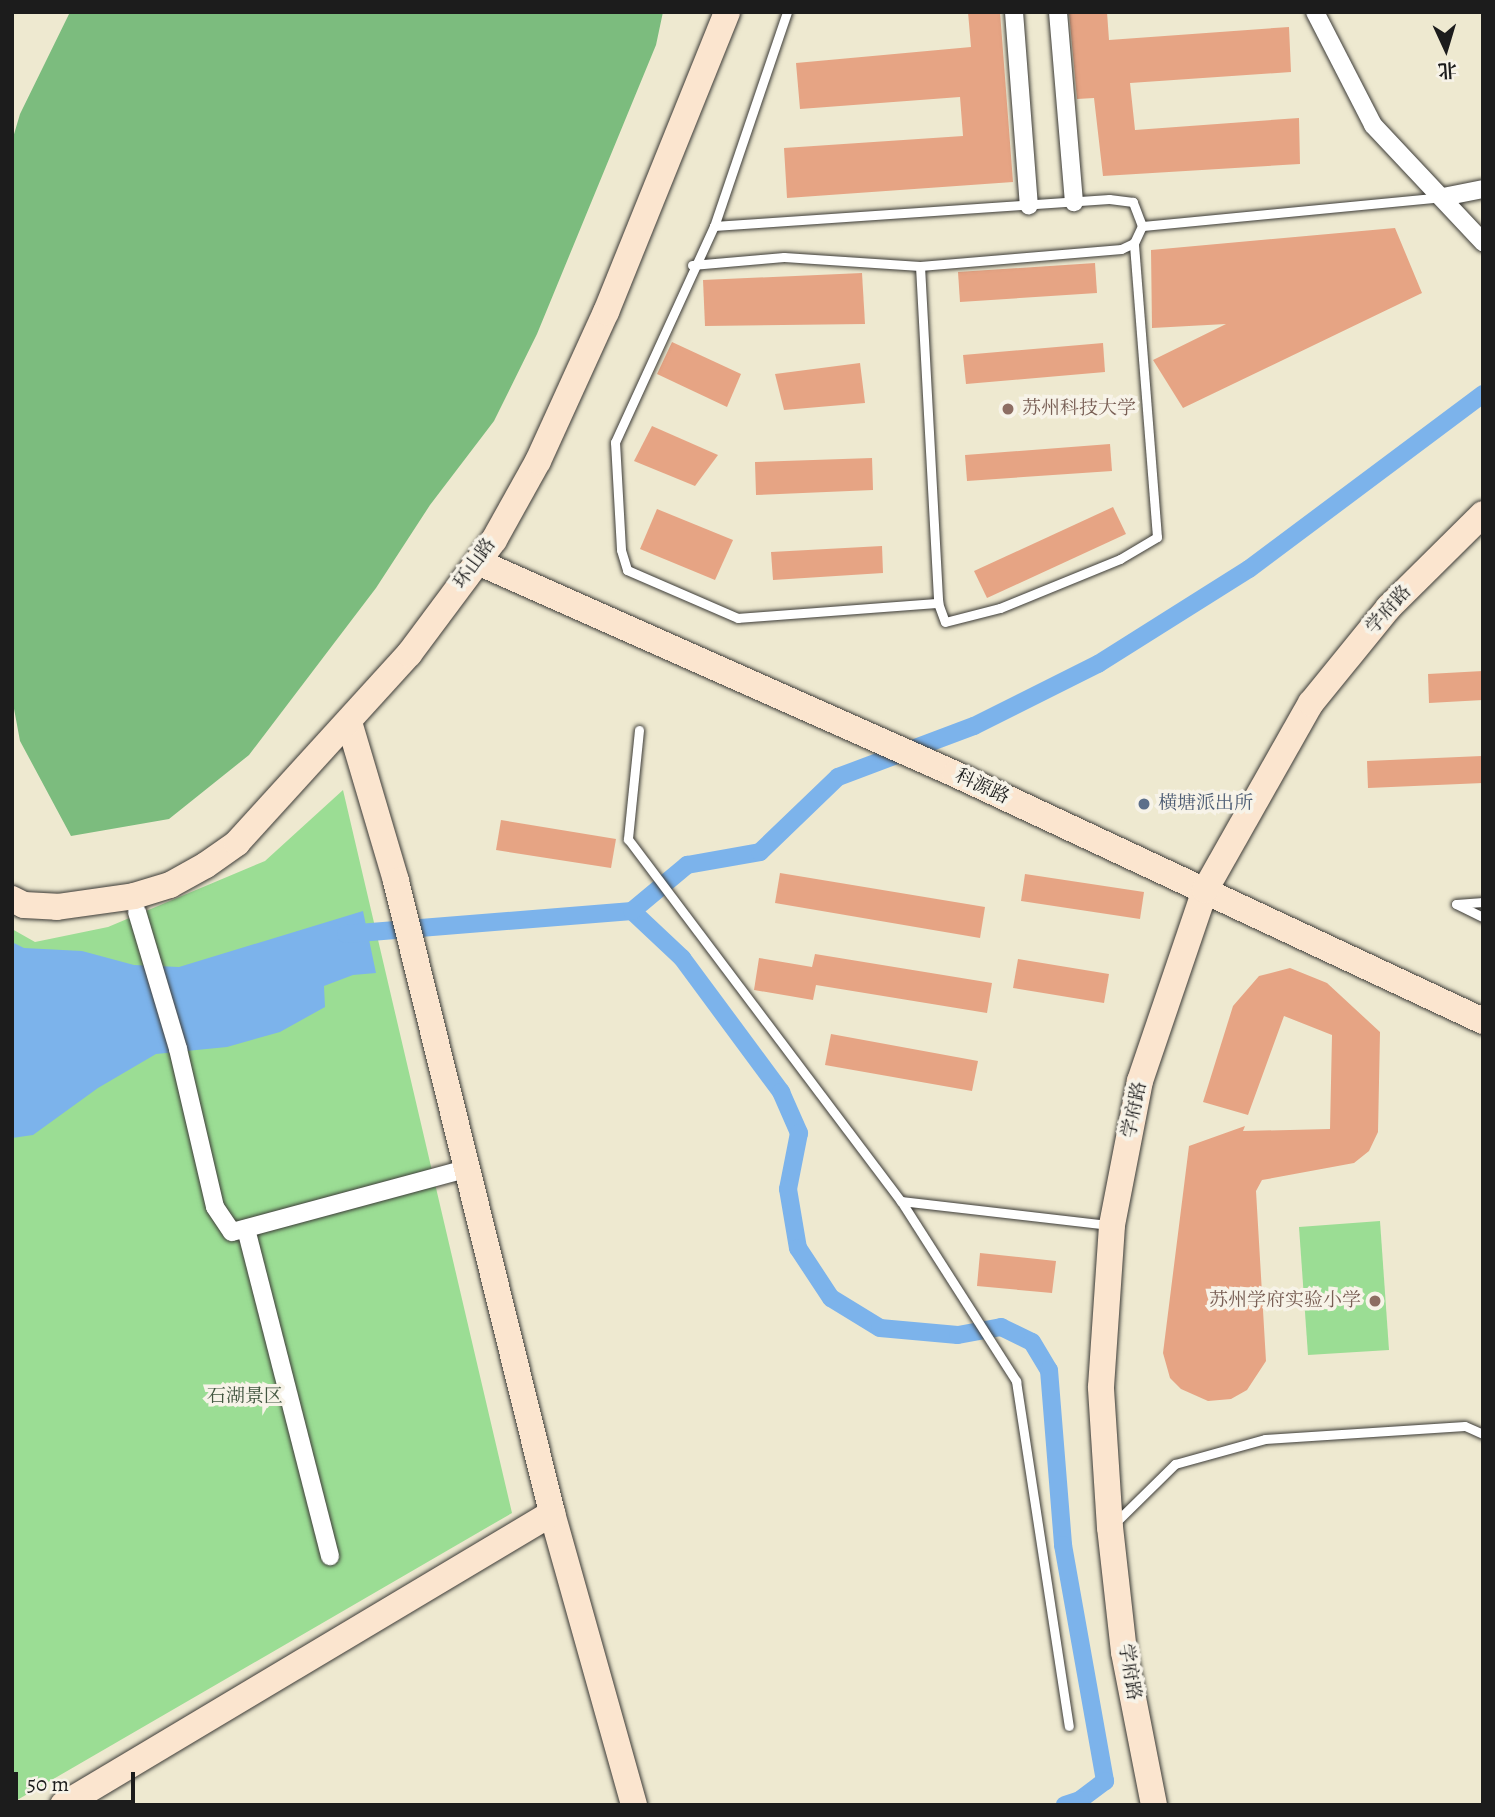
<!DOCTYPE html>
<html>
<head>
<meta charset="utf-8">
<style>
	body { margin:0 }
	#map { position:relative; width:1495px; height:1817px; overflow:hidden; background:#eee9d0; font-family:Alegreya,"Noto Serif SC",serif }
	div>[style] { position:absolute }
	.green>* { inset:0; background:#9bdd94 }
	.forest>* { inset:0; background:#7cbc7e }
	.water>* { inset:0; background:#7cb3eb }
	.canal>* { height:18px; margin:-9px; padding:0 9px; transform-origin:9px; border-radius:9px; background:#7cb3eb }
	.building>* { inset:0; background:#e6a484 }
	.roads { filter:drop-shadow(0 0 2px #3c3b37) drop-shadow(0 0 2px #3c3b37) }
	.lane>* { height:9px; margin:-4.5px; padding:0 4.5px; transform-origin:4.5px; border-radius:4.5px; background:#fff }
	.street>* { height:18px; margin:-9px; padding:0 9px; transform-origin:9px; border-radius:9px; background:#fff }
	.secondary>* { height:26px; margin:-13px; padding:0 13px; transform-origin:13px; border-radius:13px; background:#fbe5cf }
	.dots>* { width:19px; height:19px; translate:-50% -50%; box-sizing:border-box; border:4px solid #f7f3e8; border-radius:50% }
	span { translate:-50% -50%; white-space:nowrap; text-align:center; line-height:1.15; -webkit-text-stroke:7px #f7f3e8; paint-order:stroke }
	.education-label { font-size:19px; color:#785e54 }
	.left { translate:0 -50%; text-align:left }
	.right { translate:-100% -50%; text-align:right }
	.street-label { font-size:19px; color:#1c1c1c }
	.service-label { font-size:19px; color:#4e5e75 }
	.park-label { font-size:19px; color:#425640 }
	.frame { position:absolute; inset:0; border:14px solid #1c1c1c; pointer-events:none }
	.north { position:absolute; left:1411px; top:14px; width:70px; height:70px; -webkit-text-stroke:5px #f7f3e8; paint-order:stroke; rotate:176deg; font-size:19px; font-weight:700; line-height:28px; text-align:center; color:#1c1c1c }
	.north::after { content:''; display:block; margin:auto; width:24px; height:32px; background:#1c1c1c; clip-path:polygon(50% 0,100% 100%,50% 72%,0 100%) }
	.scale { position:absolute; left:14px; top:1772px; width:121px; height:32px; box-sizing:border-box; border:4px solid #1c1c1c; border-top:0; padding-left:9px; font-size:21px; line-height:24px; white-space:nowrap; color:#1c1c1c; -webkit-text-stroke:5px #f7f3e8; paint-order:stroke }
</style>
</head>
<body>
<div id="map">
	<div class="green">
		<div style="clip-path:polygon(343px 790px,512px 1513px,12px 1803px,12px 929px,35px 942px,108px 927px,265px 861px)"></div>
		<div style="clip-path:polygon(1380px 1221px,1389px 1350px,1308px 1355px,1299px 1227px)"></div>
	</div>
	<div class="forest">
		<div style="clip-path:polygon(70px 12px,663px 12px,656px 45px,537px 334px,494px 421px,430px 505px,376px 588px,249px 755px,169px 819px,71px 836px,20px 741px,12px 698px,12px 141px,20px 114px)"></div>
	</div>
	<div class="water">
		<div style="clip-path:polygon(363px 911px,376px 973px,353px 975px,324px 986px,325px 1007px,280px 1032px,227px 1047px,156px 1054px,98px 1088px,33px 1135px,12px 1138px,12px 942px,24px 948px,82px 951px,134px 965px,179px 967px)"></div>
	</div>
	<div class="canal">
		<div style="left:632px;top:911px;width:69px;rotate:43.2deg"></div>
		<div style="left:682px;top:958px;width:167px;rotate:53.5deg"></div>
		<div style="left:781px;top:1092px;width:45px;rotate:66.3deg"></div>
		<div style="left:799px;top:1133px;width:57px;rotate:101.1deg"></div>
		<div style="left:788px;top:1189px;width:60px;rotate:80.4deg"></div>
		<div style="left:798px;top:1248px;width:60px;rotate:56.6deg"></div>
		<div style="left:831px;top:1298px;width:57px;rotate:31.5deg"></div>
		<div style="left:880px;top:1328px;width:78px;rotate:5.1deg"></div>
		<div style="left:958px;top:1335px;width:44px;rotate:-10.5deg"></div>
		<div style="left:1001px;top:1327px;width:34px;rotate:26deg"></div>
		<div style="left:1032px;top:1342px;width:33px;rotate:59deg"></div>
		<div style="left:1049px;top:1370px;width:176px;rotate:85.4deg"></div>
		<div style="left:1063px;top:1545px;width:240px;rotate:79.9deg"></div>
		<div style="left:1105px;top:1781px;width:31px;rotate:143deg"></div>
		<div style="left:1080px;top:1800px;width:16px;rotate:162deg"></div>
		<div style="left:346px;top:934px;width:287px;rotate:-4.6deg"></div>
		<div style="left:632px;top:911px;width:72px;rotate:-39.9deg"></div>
		<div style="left:687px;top:865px;width:74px;rotate:-10.1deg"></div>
		<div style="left:760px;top:852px;width:108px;rotate:-43.9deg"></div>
		<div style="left:838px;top:777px;width:145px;rotate:-20.6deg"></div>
		<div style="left:974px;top:726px;width:139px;rotate:-26.6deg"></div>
		<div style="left:1098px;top:664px;width:178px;rotate:-32.2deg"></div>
		<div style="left:1249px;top:569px;width:292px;rotate:-36.8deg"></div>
	</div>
	<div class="building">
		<div style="clip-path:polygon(968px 12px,1000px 12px,1013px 182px,787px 198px,784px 148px,963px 136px,960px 97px,800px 109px,796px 63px,971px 47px)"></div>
		<div style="clip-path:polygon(1069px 12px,1107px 12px,1109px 40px,1289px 27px,1291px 72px,1130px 83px,1135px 130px,1299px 118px,1300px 164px,1103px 176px,1094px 98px,1077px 99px)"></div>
		<div style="clip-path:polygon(1395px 228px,1422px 293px,1183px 408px,1153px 360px,1226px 324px,1152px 328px,1151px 250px)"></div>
		<div style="clip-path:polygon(1095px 263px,1097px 293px,960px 302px,958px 272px)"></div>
		<div style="clip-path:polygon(862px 273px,865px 324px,705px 326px,703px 280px)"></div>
		<div style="clip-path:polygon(672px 342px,741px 374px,727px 407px,657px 374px)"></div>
		<div style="clip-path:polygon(1103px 343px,1105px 372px,966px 384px,963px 355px)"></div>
		<div style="clip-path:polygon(860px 363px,865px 403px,784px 410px,775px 374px)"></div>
		<div style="clip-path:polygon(652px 426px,718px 455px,695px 486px,634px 461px)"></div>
		<div style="clip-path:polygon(1110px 444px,1112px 471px,967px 481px,965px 455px)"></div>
		<div style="clip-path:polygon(872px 458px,873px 490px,756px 495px,755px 462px)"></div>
		<div style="clip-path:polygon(1113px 507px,1126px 534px,987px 598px,974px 571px)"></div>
		<div style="clip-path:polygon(657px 509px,733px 540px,715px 580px,640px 549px)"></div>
		<div style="clip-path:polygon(882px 546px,883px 573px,773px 580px,771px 552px)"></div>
		<div style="clip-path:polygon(1483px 671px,1483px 700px,1429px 703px,1428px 674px)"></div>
		<div style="clip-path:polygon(1482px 756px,1483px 783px,1368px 788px,1367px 761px)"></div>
		<div style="clip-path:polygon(501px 820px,616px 839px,611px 868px,496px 850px)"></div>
		<div style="clip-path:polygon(780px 873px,985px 907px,980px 938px,775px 903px)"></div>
		<div style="clip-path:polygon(1025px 874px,1144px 892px,1140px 919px,1021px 901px)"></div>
		<div style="clip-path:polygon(815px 954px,992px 983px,987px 1013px,816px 985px,813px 1000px,754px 990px,759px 958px,812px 967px)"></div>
		<div style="clip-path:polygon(1018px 959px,1109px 974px,1104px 1003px,1013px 988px)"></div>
		<div style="clip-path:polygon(1290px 968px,1327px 983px,1380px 1032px,1378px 1132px,1369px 1151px,1354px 1163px,1262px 1180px,1256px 1191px,1266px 1361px,1247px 1390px,1231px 1399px,1208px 1401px,1181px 1389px,1170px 1378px,1163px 1353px,1189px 1146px,1245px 1126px,1243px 1131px,1330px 1129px,1332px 1035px,1284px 1016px,1248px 1115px,1203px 1102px,1233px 1006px,1259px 976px)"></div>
		<div style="clip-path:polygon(831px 1034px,978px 1061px,972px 1091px,825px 1065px)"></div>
		<div style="clip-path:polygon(980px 1253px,1056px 1261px,1052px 1293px,977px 1286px)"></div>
	</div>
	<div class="roads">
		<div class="lane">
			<div style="left:787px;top:12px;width:226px;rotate:108.8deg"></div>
			<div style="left:714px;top:226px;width:238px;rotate:114.6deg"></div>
			<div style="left:615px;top:442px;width:108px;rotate:86.8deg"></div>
			<div style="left:621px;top:550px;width:21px;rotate:73deg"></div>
			<div style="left:627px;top:570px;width:121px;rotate:23.4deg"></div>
			<div style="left:738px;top:618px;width:201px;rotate:-4.3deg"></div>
			<div style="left:1142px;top:226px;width:301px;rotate:-5.5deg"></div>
			<div style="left:692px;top:265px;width:92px;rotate:-5deg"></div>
			<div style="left:784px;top:257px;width:136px;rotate:3.8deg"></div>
			<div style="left:920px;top:266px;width:202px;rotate:-4.8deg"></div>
			<div style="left:1121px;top:249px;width:14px;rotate:-25deg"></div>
			<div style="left:1134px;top:243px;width:19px;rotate:-65deg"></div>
			<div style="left:1142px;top:226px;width:26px;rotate:-111deg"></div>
			<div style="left:1133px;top:202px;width:24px;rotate:-173deg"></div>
			<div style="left:1109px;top:199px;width:396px;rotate:176.1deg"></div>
			<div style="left:920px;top:266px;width:337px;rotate:86.9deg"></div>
			<div style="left:938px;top:603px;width:20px;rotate:70deg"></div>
			<div style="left:945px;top:622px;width:57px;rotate:-14.3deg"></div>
			<div style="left:1000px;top:608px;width:130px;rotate:-22.2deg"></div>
			<div style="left:1120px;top:559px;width:43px;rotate:-30.7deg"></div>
			<div style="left:1157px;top:537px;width:295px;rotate:-94.5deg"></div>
			<div style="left:639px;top:730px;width:110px;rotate:95.8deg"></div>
			<div style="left:628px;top:839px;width:453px;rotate:53deg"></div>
			<div style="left:901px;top:1201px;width:210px;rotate:6.6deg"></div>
			<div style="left:1483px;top:902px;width:27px;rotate:176deg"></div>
			<div style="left:1456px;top:904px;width:30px;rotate:26deg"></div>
			<div style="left:901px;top:1201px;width:214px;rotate:57.4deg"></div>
			<div style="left:1016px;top:1381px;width:349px;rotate:81.3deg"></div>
			<div style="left:1116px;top:1522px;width:83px;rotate:-44.5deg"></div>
			<div style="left:1175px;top:1464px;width:93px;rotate:-15.5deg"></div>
			<div style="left:1265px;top:1439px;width:200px;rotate:-3.7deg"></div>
			<div style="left:1465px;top:1426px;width:20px;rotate:24deg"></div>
		</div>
		<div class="street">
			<div style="left:1014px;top:12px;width:194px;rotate:85.6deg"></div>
			<div style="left:1058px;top:12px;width:191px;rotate:85.2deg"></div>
			<div style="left:1315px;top:12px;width:127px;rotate:62.8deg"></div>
			<div style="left:1373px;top:125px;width:161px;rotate:46.8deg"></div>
			<div style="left:1443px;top:197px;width:41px;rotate:-11.3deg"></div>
			<div style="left:137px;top:912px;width:143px;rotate:73.3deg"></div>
			<div style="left:178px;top:1049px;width:162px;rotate:76.8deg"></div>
			<div style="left:215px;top:1207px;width:30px;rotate:56deg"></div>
			<div style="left:232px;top:1232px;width:242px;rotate:-15.1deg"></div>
			<div style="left:246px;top:1229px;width:338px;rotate:75.6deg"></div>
		</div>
		<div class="secondary">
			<div style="left:478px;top:562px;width:522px;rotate:23.96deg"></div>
			<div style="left:955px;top:774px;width:583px;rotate:25.07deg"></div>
			<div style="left:349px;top:722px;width:166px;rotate:73.5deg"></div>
			<div style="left:396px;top:881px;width:651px;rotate:76.13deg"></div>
			<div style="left:552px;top:1513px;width:303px;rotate:74.3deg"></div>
			<div style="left:12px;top:899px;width:13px;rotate:27deg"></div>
			<div style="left:24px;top:905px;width:33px;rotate:3deg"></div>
			<div style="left:57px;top:907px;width:78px;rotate:-8.1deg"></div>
			<div style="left:134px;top:896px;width:38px;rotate:-17deg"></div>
			<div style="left:170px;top:885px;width:41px;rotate:-29.1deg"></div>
			<div style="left:206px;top:865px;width:38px;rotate:-35deg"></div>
			<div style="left:237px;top:843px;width:256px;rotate:-47.7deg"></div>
			<div style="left:409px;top:654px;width:142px;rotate:-53.3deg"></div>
			<div style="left:494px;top:540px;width:90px;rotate:-60.9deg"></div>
			<div style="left:538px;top:461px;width:164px;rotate:-65.5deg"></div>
			<div style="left:606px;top:312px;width:323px;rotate:-68deg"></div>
			<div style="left:63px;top:1805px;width:570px;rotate:-30.84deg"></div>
			<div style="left:1154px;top:1805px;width:156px;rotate:-101.1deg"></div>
			<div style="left:1124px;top:1652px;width:125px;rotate:-96.4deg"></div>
			<div style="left:1110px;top:1528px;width:141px;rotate:-93.7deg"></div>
			<div style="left:1101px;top:1387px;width:162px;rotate:-86.1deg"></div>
			<div style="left:1112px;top:1225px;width:147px;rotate:-79deg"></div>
			<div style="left:1140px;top:1081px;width:202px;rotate:-71.2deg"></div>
			<div style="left:1205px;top:890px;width:215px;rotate:-60.5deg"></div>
			<div style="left:1311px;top:703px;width:124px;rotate:-50.9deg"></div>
			<div style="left:1389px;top:607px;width:132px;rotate:-44.7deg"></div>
		</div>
	</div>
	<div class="dots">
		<div style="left:1008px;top:409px;background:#8d6e63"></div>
		<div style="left:1144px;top:804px;background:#5c6f8a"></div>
		<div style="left:1375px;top:1301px;background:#8d6e63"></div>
	</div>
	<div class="education-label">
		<span class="left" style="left:1022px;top:409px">苏州科技大学</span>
		<span class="right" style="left:1361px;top:1301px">苏州学府实验小学</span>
	</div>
	<div class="street-label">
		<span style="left:475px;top:564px;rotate:-54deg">环山路</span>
		<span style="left:1389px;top:610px;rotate:-48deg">学府路</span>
		<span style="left:982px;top:787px;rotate:25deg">科源路</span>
		<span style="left:1135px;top:1110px;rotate:-78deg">学府路</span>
		<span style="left:1129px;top:1672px;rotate:81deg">学府路</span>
	</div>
	<div class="service-label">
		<span class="left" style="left:1158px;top:804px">横塘派出所</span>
	</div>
	<div class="park-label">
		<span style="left:245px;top:1397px">石湖景区</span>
	</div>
	<div class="frame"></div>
	<div class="north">北</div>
	<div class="scale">50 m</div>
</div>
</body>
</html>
